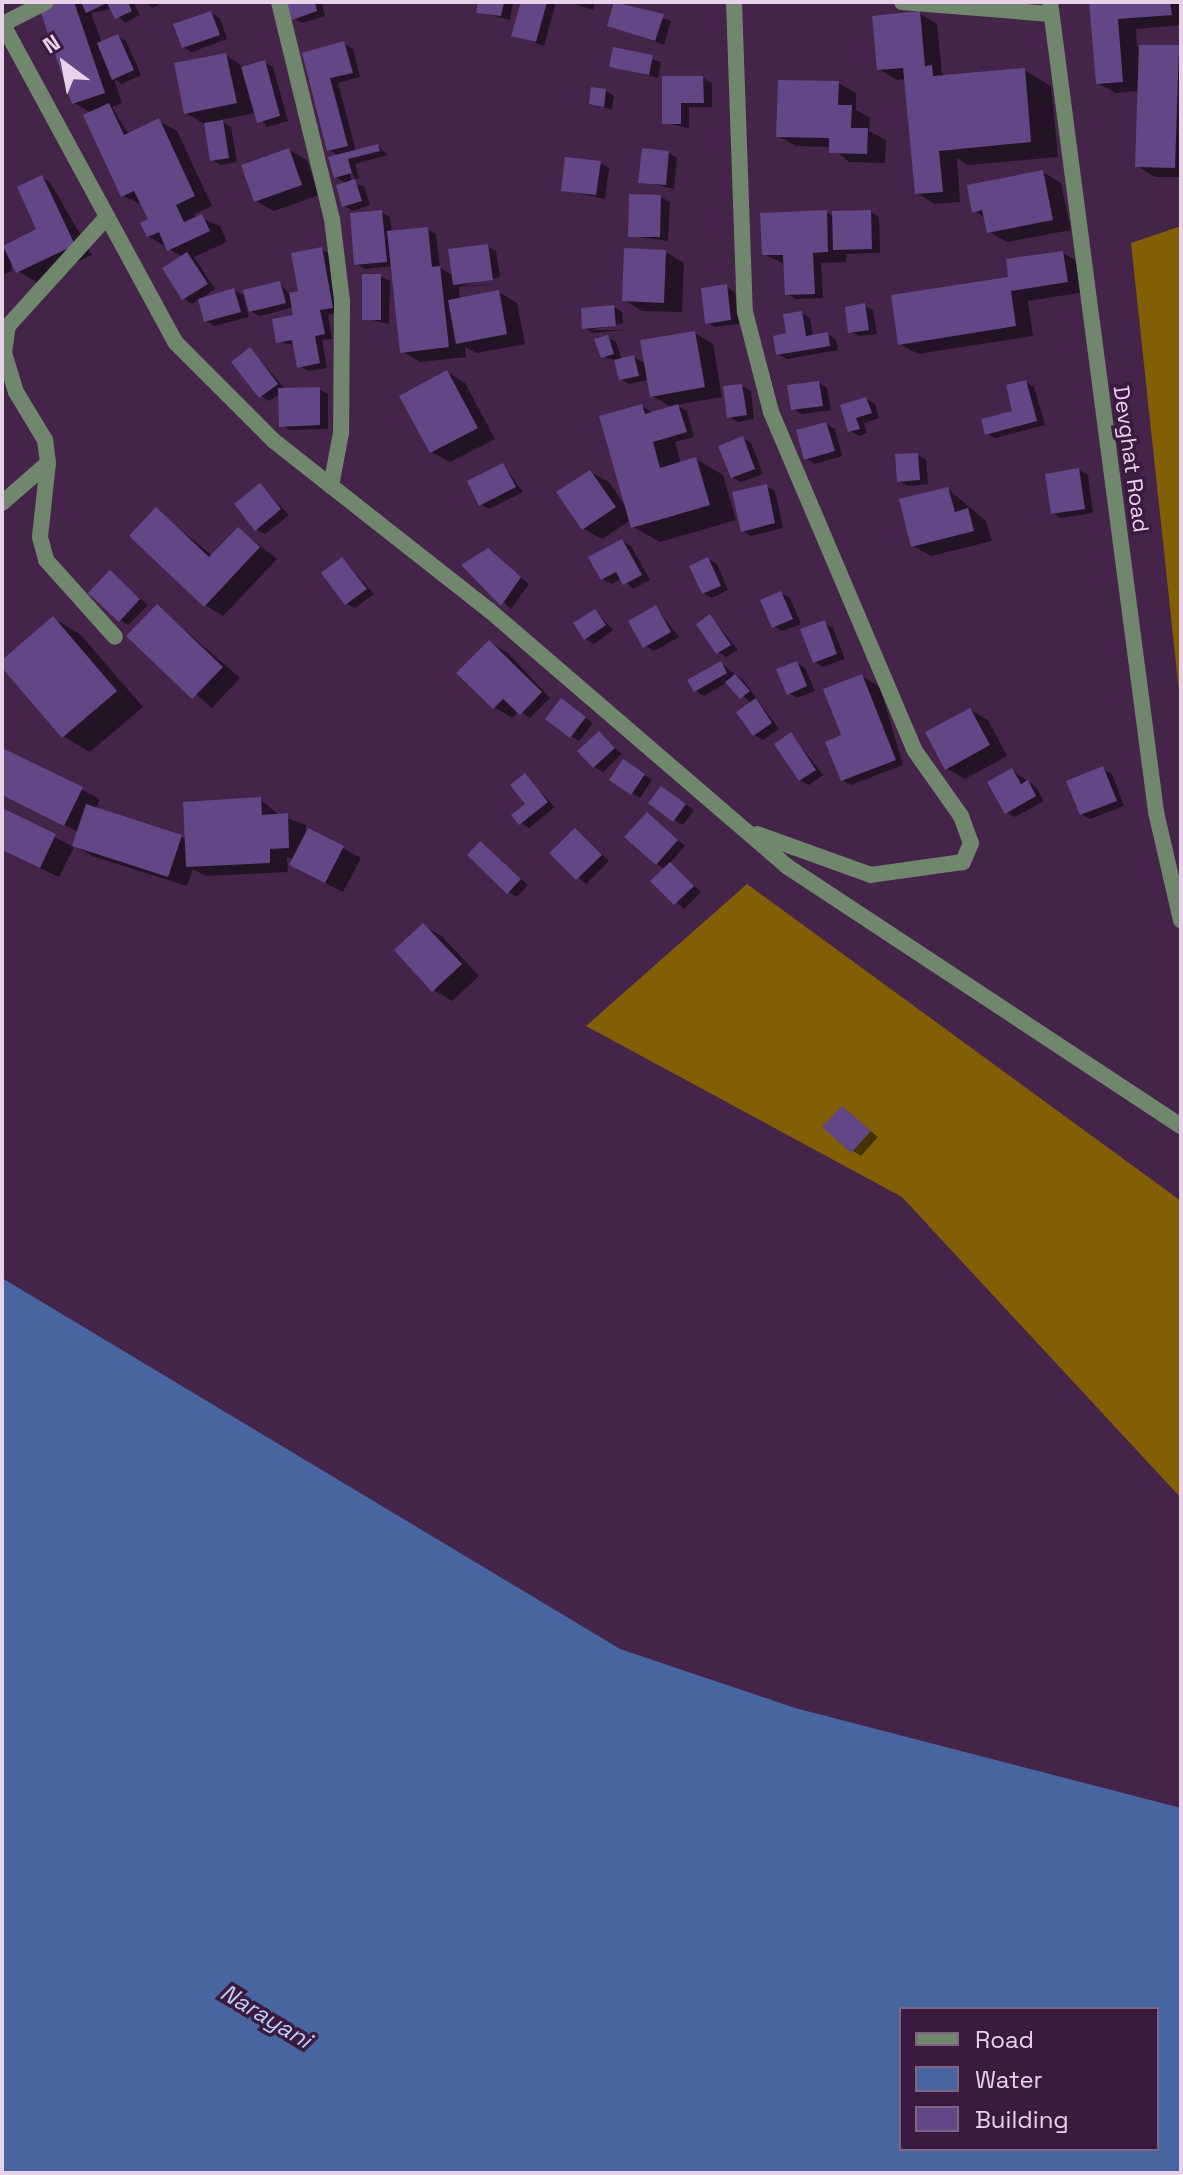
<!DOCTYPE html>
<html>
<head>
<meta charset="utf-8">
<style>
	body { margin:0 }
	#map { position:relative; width:1183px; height:2175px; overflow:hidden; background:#452449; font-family:"Space Grotesk",sans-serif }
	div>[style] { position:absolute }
	.forest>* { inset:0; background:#825f05 }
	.water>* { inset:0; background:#4765a1 }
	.shadow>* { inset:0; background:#0007 }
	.building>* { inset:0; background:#624685 }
	.minor>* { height:16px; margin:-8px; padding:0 8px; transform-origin:8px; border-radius:8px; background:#70876e }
	.tertiary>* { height:16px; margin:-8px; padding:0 8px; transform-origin:8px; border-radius:8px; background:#70876e }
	span { translate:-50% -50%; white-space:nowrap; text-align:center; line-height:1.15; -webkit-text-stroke:7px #3b1a3f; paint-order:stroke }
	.street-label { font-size:22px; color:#e7d2e9 }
	.water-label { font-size:24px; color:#bacdf0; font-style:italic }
	.frame { position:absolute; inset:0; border:4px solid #e7d2e9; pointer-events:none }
	.legend { position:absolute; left:899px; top:2007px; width:260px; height:144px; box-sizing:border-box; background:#3b1a3f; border:2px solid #806483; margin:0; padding:10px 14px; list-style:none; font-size:24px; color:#e7d2e9 }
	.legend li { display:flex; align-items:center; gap:16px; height:40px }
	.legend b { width:40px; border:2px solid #806483 }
	.north { position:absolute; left:24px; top:24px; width:80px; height:80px; -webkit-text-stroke:6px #3b1a3f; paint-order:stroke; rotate:328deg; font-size:22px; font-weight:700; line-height:32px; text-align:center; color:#e7d2e9 }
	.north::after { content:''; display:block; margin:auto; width:28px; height:36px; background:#e7d2e9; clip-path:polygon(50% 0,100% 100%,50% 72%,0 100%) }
</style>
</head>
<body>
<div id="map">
	<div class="forest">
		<div style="clip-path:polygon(1181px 226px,1181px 710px,1131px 243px)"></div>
		<div style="clip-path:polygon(747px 884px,1181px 1201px,1181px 1498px,902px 1197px,586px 1026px)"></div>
	</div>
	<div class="water">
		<div style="clip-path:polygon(evenodd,2px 1278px,620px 1649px,795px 1708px,1181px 1808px,1181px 2173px,2px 2173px,2px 1278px,901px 2009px,1157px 2009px,1157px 2149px,901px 2149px,901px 2009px)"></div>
	</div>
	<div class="shadow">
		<div style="clip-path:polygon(60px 2px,133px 2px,140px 15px,125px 23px,112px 9px,91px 13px,102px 43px,118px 36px,126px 41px,141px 75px,122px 84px,114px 79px,122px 103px,112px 107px,129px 135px,159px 121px,177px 131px,212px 206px,193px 215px,220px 226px,227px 242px,194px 257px,215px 289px,192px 304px,184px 299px,182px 257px,148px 236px,150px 220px,143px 205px,123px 196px,92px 113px,74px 103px)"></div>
		<div style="clip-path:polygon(144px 2px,164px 2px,153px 8px)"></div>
		<div style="clip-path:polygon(288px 2px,321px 2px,325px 16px,302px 23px,293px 18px)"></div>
		<div style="clip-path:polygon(480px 2px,513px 2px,510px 20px,478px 12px)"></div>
		<div style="clip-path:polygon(523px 2px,556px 2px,544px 46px,514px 35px)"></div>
		<div style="clip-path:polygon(569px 2px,595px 2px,593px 10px)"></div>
		<div style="clip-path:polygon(616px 2px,671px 21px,664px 45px,609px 25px)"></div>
		<div style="clip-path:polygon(1091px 2px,1181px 2px,1181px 25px,1136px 29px,1137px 47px,1181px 49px,1181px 177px,1155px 177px,1137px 166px,1139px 91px,1116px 93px,1097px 83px)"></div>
		<div style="clip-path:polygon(211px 13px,220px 18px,227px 39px,192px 52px,183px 47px)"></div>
		<div style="clip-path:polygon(919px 13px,937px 24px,942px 74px,947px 77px,1024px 70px,1051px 86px,1058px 157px,968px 165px,957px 158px,960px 202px,935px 204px,917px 193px,906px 79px,897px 80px,878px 69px)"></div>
		<div style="clip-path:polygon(344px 44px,353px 49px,360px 77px,338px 83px,356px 152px,378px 146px,388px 155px,355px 164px,359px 178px,355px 179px,346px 159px,352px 183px,364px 186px,370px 205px,353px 211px,344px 206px,347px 184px,336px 177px,340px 156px,329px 150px,304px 54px)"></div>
		<div style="clip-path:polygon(615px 49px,661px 62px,658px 78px,612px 66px)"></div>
		<div style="clip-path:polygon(226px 55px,245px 68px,264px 62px,273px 67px,288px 121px,267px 127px,256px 113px,220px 120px,231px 127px,237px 162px,221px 165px,212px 160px,204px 124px,186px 113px)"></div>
		<div style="clip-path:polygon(703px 78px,712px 83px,712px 107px,689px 107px,689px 128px,664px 123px)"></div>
		<div style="clip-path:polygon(838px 83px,856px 93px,856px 110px,870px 118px,869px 131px,886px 140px,885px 163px,849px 162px,831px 147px,796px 146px,778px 136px)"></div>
		<div style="clip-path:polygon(606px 91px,614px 96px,612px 110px,592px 103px)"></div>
		<div style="clip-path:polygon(289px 150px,307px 160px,319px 195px,274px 211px,256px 201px)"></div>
		<div style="clip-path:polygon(669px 153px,677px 158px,674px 189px,640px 181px)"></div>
		<div style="clip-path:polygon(600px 163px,609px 168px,605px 199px,563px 190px)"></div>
		<div style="clip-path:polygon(1043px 172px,1061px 183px,1071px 230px,1007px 242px,989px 232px,986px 218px,974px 211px)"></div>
		<div style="clip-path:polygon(42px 177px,50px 182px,92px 255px,36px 282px,18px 271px,10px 255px,12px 271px,2px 275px,2px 250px,9px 254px,41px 230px)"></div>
		<div style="clip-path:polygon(661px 197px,670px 202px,668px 241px,630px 236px)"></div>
		<div style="clip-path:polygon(381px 212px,390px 217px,392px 233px,427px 229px,436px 234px,440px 268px,454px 276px,487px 246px,496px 251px,500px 277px,460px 286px,500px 284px,459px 287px,460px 300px,499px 292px,517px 303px,525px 344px,477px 353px,465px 347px,466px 357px,420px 362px,402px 351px,393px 266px,365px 269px,356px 264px)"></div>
		<div style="clip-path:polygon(826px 212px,834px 217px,871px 212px,879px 217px,880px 253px,846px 254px,846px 262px,821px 263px,823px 298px,796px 299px,787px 294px,786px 265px,764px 254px)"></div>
		<div style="clip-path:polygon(321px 249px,330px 254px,340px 312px,328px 315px,332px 339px,322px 340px,327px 368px,308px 371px,299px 366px,295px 345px,278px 342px,295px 317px,294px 307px,260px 316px,250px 311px,280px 283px,290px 295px,300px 293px)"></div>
		<div style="clip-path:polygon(666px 252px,684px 263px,682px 312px,642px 311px,624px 300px)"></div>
		<div style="clip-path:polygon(1063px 253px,1081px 263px,1085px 292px,1028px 301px,1033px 336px,918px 354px,900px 344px)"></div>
		<div style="clip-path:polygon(381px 276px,390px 281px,389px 324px,364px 318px)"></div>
		<div style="clip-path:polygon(727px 287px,735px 292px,739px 324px,715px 327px,707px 322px)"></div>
		<div style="clip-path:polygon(234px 290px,243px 295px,249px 317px,214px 326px,206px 321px)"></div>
		<div style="clip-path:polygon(864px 306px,873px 310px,877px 334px,859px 336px,850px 331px)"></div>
		<div style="clip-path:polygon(614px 307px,622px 312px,623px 323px,590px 330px,624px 330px,593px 333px,584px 328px)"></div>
		<div style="clip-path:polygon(802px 313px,810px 318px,813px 337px,828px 334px,836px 340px,838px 350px,787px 359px,778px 354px)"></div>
		<div style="clip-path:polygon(695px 333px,713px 344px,722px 397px,676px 405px,687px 411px,694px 437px,675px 442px,681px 464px,696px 459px,723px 475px,736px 520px,660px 542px,633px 527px,631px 520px,602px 539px,584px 529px,590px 472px,609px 482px,627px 509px,642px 406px,653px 413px,672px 408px,651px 395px,649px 380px,629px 384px,620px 379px,616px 360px,603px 357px,607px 337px,616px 342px,622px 360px,633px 357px,646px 364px)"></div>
		<div style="clip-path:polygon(250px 349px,286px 390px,319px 389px,328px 394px,328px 429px,290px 430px,281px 425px,281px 393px,269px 401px,261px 396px)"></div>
		<div style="clip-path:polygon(447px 372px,465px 383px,495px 439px,450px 462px,431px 452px)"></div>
		<div style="clip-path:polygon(1026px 382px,1034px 387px,1045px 425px,995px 438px,986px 433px,1015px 412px)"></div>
		<div style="clip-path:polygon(819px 383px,827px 388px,831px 410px,802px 414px,793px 409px)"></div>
		<div style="clip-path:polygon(742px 386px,751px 391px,754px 419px,738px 422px,729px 417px)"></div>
		<div style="clip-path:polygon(866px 399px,875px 404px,879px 418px,864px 423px,867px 433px,859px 436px,850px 431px,842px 406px)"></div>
		<div style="clip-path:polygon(826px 424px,835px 429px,842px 456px,815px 464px,806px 459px)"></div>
		<div style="clip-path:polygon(742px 438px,751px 443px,763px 474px,741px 482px,732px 477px)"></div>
		<div style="clip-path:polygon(918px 455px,926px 460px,928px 484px,908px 486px,899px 481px)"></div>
		<div style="clip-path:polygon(503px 465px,523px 492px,489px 509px,480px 504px)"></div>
		<div style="clip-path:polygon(1079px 470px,1088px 475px,1093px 513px,1061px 518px,1052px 513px)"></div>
		<div style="clip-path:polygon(260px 485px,289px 515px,265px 534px,256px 529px)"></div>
		<div style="clip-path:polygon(766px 486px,775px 491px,783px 528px,751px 536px,743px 531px)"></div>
		<div style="clip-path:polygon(948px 489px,986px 521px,992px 541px,931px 556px,913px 546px)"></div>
		<div style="clip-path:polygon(156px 510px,213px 556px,239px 529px,277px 559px,223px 616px,205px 605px)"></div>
		<div style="clip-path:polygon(622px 541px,631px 546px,650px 580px,633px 589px,622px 578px,612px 584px,603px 579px)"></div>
		<div style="clip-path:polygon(488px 550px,529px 584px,511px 609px,464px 565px)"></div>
		<div style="clip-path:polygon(343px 559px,374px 594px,355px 608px,347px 604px)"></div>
		<div style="clip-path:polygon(708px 559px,717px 564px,728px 590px,712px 598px,704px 593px)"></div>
		<div style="clip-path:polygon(110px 573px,148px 605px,128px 625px,120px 620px)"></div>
		<div style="clip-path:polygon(781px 593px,790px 598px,801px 624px,782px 631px,773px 626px)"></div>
		<div style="clip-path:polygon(157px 606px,240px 678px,212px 708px,129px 636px)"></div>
		<div style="clip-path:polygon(656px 607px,679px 637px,654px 651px,645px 646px)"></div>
		<div style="clip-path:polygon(595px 611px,613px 630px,594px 644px,585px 639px)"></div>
		<div style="clip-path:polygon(711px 617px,738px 650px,726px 657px,718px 652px)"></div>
		<div style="clip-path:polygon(53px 618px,80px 634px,143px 707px,90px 752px,63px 736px,2px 665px)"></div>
		<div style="clip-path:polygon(824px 623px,833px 628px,845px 659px,823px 667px,815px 662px)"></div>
		<div style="clip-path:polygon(489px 642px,508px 653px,550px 698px,530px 718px,519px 711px,512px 718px,494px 707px)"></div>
		<div style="clip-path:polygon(721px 663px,744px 681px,779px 729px,763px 740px,754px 735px,752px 704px,728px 682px,704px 696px,696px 691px)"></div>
		<div style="clip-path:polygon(797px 663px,805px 668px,815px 691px,797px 698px,789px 693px)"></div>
		<div style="clip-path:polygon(862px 676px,880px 687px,903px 765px,851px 785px,842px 780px,846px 736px)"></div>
		<div style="clip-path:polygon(570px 706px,593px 723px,579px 741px,571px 736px)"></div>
		<div style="clip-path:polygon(970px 710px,988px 720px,1007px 756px,965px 779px,946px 768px)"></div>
		<div style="clip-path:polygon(600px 733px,622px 754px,603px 772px,594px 767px)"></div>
		<div style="clip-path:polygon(791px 734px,823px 775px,809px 785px,800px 780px)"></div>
		<div style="clip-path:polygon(2px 750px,100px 799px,96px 809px,186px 839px,261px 800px,279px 815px,306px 825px,306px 836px,309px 830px,361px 858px,343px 892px,309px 875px,295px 858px,287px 858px,288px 872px,206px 876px,193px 869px,187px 886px,92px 856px,74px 845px,79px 832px,2px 795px)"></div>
		<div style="clip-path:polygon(632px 767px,652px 780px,640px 798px,632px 793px)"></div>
		<div style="clip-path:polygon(1103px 769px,1112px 774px,1124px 806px,1090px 819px,1081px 814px)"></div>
		<div style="clip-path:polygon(1012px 770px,1036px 787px,1044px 801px,1015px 817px,1006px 812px)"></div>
		<div style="clip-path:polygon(525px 776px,555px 807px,529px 828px,521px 823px,527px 804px)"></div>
		<div style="clip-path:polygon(670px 793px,694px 810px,683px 825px,674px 820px)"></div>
		<div style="clip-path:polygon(2px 810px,74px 847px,59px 877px,2px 850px)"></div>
		<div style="clip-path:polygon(648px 814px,685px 846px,669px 864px,701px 892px,684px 909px,653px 881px,665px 869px,657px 864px)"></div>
		<div style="clip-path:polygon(575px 830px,609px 861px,586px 884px,552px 853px)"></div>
		<div style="clip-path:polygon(480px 844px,528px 885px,517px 897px,508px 892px)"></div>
		<div style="clip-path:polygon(423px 926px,442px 936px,479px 976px,452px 1001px,434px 990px)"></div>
		<div style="clip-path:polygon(842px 1108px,878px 1137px,861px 1156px,853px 1151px)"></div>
	</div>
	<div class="building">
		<div style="clip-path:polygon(54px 2px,74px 2px,105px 93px,72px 104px,39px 7px)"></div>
		<div style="clip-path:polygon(81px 2px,128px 2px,132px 11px,115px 19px,107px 3px,86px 13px)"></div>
		<div style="clip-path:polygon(286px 2px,315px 2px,317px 11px,292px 20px)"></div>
		<div style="clip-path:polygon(478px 2px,504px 2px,501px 16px,476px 13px)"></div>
		<div style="clip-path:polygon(521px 2px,547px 2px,536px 42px,511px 36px)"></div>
		<div style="clip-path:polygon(614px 2px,664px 14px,655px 41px,607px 26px)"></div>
		<div style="clip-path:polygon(1089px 2px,1170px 2px,1172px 15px,1118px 19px,1123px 82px,1096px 84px)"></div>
		<div style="clip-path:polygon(211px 11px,220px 35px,182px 48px,173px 24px)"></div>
		<div style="clip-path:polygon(920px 11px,925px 66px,932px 65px,933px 76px,1025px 68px,1031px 142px,939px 151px,943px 192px,915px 194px,903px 68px,877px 70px,872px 16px)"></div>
		<div style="clip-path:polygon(118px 34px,134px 70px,112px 80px,97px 43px)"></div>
		<div style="clip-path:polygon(344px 41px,353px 73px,330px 78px,348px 146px,327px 151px,302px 53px)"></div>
		<div style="clip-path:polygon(1139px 45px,1179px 45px,1175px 168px,1135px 167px)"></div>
		<div style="clip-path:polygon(613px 47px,653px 55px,649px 75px,609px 67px)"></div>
		<div style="clip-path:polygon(226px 53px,237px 103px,184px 114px,174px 63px)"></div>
		<div style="clip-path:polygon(265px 60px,280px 116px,257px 123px,241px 67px)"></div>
		<div style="clip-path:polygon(662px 76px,703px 76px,704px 103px,681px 103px,681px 124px,662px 124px)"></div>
		<div style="clip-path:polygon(778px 80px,839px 81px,838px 105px,852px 105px,851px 128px,868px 128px,867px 154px,829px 153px,829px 138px,776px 137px)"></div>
		<div style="clip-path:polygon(591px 87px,606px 89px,604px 107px,589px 104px)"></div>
		<div style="clip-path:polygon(109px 103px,124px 135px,159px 118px,195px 196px,176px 205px,184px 222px,202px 214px,210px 231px,167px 251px,159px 232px,147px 237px,140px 223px,148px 219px,134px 191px,121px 197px,83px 115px)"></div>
		<div style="clip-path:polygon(223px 120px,229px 158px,210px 161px,204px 123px)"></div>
		<div style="clip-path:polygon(378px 144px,380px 151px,348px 159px,352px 173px,334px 178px,328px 157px)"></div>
		<div style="clip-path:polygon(289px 148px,302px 185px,254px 202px,241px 165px)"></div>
		<div style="clip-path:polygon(642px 148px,669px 151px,666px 185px,638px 183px)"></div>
		<div style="clip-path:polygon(565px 157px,601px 161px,596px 195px,561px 191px)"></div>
		<div style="clip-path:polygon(1043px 170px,1053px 220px,987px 233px,982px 210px,972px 213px,967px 185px)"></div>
		<div style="clip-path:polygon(42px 175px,75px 245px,16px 273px,3px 246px,36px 229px,17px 187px)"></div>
		<div style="clip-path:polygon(355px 179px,362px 201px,342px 207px,336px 185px)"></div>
		<div style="clip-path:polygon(629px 194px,661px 195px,660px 237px,628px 237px)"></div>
		<div style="clip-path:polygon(382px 210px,387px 262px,354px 265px,350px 213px)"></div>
		<div style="clip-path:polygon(827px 210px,828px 252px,813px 253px,815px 294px,785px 295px,783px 255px,762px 255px,760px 213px)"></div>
		<div style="clip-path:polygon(871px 210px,872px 249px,833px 250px,832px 211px)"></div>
		<div style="clip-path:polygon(428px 227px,432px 267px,440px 266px,449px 347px,400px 353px,387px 231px)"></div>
		<div style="clip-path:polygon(488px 244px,493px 280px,453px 285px,448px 249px)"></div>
		<div style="clip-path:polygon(322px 247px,333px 308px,320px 310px,325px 334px,315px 336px,320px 363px,297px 368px,292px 340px,276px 343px,272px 319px,293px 315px,289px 293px,298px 291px,291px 253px)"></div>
		<div style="clip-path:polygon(624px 248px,666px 250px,664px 303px,622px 301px)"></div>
		<div style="clip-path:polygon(1063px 251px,1068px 282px,1011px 291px,1016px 326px,898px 345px,891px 295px,1008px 277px,1006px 259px)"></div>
		<div style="clip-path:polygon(187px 252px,208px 284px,182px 300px,162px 268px)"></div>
		<div style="clip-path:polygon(362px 274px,381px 274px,381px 320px,362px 320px)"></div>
		<div style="clip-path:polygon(280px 281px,286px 303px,249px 312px,243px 290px)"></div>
		<div style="clip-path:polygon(727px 284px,731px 320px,705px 324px,701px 288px)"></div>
		<div style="clip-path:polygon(234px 288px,241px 312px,204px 322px,198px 299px)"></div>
		<div style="clip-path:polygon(499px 290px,507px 334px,456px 344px,448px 300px)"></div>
		<div style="clip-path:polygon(865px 303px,869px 330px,848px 333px,845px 307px)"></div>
		<div style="clip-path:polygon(614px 305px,616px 326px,582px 329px,581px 308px)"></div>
		<div style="clip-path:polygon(802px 311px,806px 336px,828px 332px,830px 346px,776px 355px,773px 336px,786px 333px,783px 314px)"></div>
		<div style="clip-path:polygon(695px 331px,705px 387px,650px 397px,640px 340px)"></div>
		<div style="clip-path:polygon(608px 335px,614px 354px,601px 358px,594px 339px)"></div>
		<div style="clip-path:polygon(250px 347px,278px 384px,259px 398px,231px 362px)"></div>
		<div style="clip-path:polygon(634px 355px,639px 376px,619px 380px,614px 360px)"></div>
		<div style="clip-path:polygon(447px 370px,478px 428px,430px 453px,399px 396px)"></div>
		<div style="clip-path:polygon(1026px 380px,1037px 421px,985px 435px,981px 419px,1012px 411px,1006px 385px)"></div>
		<div style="clip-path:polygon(819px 381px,823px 406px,791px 410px,787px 385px)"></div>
		<div style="clip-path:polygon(742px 384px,747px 415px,727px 418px,723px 386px)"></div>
		<div style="clip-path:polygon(320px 387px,320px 425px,279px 427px,278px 388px)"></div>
		<div style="clip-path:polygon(866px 397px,872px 413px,856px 418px,860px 429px,848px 432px,840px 405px)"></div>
		<div style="clip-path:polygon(642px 404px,645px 414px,678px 404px,687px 432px,653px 442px,660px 468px,696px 457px,710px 505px,631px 528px,599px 416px)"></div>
		<div style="clip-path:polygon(826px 422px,835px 451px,804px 460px,796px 430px)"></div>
		<div style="clip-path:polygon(743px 436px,755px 469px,731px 478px,718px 446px)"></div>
		<div style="clip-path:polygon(918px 453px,920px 480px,897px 482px,895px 454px)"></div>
		<div style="clip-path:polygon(503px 463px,516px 487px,479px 506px,467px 481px)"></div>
		<div style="clip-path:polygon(1079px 468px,1085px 509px,1051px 514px,1045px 474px)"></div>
		<div style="clip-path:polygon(590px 470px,616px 507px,582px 530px,556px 492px)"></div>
		<div style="clip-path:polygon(260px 483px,281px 509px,255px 531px,234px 504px)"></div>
		<div style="clip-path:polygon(767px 484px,775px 523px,741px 532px,732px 492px)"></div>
		<div style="clip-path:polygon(948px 487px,955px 512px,968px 508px,974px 531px,911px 547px,899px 499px)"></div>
		<div style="clip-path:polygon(156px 507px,209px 557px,238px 527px,260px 547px,204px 607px,129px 536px)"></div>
		<div style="clip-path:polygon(622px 539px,642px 575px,623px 585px,616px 572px,601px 580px,588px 557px)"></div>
		<div style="clip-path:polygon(488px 548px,521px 577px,501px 606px,461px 565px)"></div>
		<div style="clip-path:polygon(342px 557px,367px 589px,345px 605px,321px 573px)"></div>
		<div style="clip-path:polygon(708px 557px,721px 586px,702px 594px,689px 566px)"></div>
		<div style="clip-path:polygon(110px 570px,140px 599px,119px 622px,88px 593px)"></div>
		<div style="clip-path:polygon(781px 591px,793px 619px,772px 628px,760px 600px)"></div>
		<div style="clip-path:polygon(157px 604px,223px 667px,192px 699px,126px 636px)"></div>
		<div style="clip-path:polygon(656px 605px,671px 632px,643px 648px,628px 621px)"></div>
		<div style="clip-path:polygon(595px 609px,606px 625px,584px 640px,573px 623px)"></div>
		<div style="clip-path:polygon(710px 614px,731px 645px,716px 654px,696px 624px)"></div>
		<div style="clip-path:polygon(53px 616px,117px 691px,62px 738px,2px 668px,2px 660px)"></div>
		<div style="clip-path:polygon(825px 620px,837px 654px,813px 663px,800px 629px)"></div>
		<div style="clip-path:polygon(489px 640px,542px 692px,520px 715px,503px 699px,493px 709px,456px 673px)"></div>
		<div style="clip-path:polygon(721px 661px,727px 673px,694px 692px,687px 680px)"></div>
		<div style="clip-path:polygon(797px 661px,807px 686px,787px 695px,776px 669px)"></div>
		<div style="clip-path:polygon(735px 674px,750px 691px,740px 699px,725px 682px)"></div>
		<div style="clip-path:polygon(862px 674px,896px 760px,841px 781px,825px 742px,841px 735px,823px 689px)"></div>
		<div style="clip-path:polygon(561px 698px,586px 717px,570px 738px,545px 719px)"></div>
		<div style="clip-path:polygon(756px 698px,772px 723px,753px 736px,736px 712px)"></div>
		<div style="clip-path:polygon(970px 708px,990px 745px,945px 770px,925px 732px)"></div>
		<div style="clip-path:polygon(599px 731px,615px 748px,593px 768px,577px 751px)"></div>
		<div style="clip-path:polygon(791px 732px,816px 770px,799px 781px,774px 744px)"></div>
		<div style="clip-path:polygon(2px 748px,83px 787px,64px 826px,2px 795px)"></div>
		<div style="clip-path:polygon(623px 759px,645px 774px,631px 795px,609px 780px)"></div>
		<div style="clip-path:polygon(1103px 766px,1117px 801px,1080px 815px,1066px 781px)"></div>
		<div style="clip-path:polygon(1012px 768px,1021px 784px,1028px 780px,1036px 796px,1005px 814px,987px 782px)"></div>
		<div style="clip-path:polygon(525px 773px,548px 802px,519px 825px,511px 815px,525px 804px,510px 785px)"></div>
		<div style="clip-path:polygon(661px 786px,686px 804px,673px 822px,648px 803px)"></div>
		<div style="clip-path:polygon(261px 797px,262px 815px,288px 813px,289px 848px,270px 849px,270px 863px,186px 867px,183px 802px)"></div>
		<div style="clip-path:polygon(86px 804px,182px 835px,168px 877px,72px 846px)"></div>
		<div style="clip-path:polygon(2px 808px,56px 834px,40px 868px,2px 850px)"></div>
		<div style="clip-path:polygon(647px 812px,678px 840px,656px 865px,624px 837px)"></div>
		<div style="clip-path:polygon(308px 828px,344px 846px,325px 883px,289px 865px)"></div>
		<div style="clip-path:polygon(575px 828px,602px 855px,576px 880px,549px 853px)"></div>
		<div style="clip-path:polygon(480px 841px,521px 879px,507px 894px,467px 855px)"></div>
		<div style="clip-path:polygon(670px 862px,694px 886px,674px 905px,650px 881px)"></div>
		<div style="clip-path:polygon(423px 923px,462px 964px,432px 992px,394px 950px)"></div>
		<div style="clip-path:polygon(842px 1106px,871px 1131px,851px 1153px,822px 1127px)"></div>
	</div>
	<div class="minor">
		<div style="left:279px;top:2px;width:223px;rotate:76.3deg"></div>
		<div style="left:332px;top:219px;width:83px;rotate:83deg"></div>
		<div style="left:342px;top:301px;width:132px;rotate:90.4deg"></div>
		<div style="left:341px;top:433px;width:54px;rotate:100.7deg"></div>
		<div style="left:734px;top:2px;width:310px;rotate:88deg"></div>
		<div style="left:745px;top:312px;width:103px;rotate:75.4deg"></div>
		<div style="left:771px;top:412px;width:368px;rotate:67deg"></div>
		<div style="left:915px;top:751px;width:80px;rotate:54.7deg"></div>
		<div style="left:961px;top:816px;width:29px;rotate:70deg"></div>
		<div style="left:971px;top:843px;width:21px;rotate:113deg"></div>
		<div style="left:963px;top:862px;width:93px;rotate:172deg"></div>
		<div style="left:871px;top:875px;width:121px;rotate:-160.2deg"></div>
		<div style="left:902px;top:2px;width:149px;rotate:4.6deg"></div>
		<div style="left:2px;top:23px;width:364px;rotate:61.5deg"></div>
		<div style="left:176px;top:343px;width:139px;rotate:45deg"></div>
		<div style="left:274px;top:441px;width:273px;rotate:38.2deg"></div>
		<div style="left:489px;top:610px;width:394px;rotate:40.7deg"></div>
		<div style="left:788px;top:867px;width:471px;rotate:33.4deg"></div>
		<div style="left:3px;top:24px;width:48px;rotate:-27.1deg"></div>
		<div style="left:48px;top:463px;width:74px;rotate:96.2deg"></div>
		<div style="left:40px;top:537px;width:24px;rotate:75deg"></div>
		<div style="left:46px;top:560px;width:103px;rotate:48.1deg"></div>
		<div style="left:2px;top:503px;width:61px;rotate:-41deg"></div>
		<div style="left:48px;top:463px;width:23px;rotate:-97deg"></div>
		<div style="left:45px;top:440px;width:56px;rotate:-121.1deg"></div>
		<div style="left:16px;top:392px;width:41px;rotate:-107.1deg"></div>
		<div style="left:4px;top:353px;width:27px;rotate:-82deg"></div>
		<div style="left:8px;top:326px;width:147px;rotate:-47.8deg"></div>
	</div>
	<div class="tertiary">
		<div style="left:1050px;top:2px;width:817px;rotate:82.54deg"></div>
		<div style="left:1156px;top:812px;width:111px;rotate:77deg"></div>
	</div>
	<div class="street-label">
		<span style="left:1131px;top:459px;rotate:82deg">Devghat Road</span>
	</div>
	<div class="water-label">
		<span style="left:266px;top:2016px;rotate:31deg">Narayani</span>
	</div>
	<div class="frame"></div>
	<ul class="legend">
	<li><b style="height:10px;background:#70876e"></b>Road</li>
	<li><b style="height:22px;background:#4765a1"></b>Water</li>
	<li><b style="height:22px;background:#624685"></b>Building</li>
	</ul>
	<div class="north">N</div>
</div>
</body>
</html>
